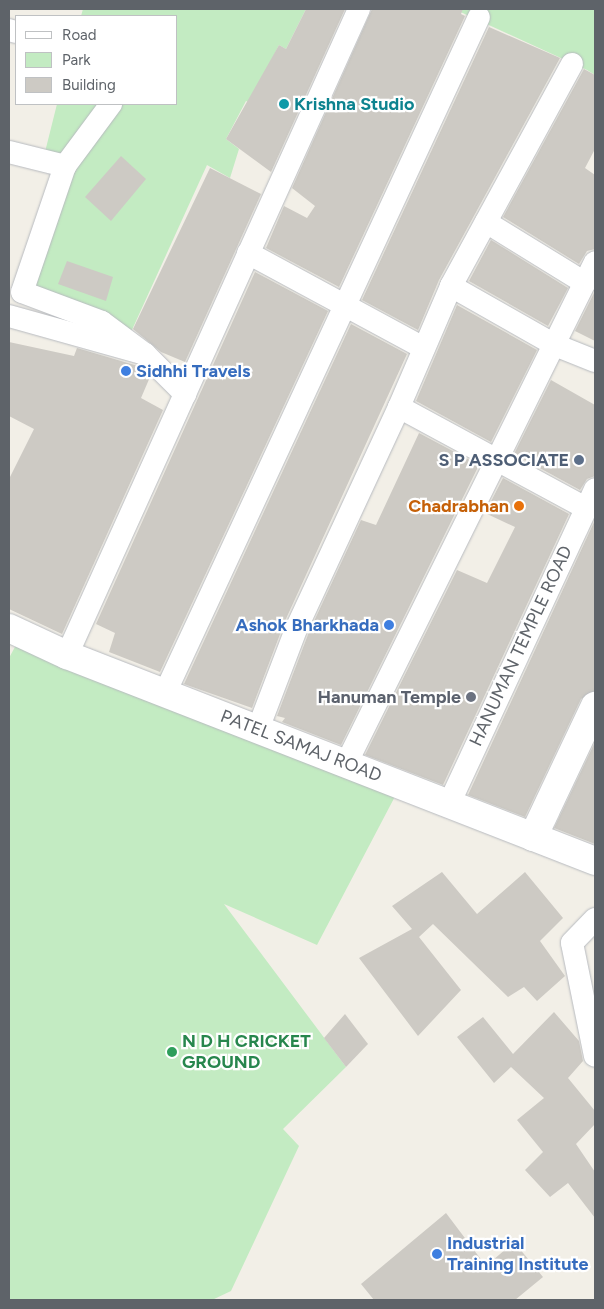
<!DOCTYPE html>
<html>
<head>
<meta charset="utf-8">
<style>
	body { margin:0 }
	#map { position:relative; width:604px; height:1309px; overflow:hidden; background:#f2efe7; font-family:Figtree,sans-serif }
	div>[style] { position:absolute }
	.green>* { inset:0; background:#c3ebc2 }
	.building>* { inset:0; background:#cdcac4 }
	.roads { filter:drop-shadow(0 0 1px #b7babf) drop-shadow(0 0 1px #b7babf) }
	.street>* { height:22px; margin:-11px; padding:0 11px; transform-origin:11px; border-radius:11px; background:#fff }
	.secondary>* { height:28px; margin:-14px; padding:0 14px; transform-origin:14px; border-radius:14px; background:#fff }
	.dots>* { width:14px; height:14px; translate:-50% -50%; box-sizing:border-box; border:2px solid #fff; border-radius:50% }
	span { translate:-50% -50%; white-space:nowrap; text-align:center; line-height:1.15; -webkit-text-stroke:4.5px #fff; paint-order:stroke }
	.culture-label { font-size:18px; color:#0d838f; font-weight:700 }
	.left { translate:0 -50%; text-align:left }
	.shop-label { font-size:18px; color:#366cbe; font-weight:700 }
	.right { translate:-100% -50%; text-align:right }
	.service-label { font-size:18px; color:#4e5e75; font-weight:700 }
	.food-label { font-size:18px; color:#c56008; font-weight:700 }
	.street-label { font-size:18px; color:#5e6369 }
	.worship-label { font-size:18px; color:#5b616d; font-weight:700 }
	.leisure-label { font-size:18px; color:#27864d; font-weight:700 }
	.frame { position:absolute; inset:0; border:10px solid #5e6369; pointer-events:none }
	.legend { position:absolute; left:15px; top:15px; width:162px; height:90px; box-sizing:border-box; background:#fff; border:1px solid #bfc1c3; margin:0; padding:6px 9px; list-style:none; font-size:15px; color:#5e6369 }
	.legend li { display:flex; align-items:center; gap:10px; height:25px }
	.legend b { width:25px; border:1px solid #bfc1c3 }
</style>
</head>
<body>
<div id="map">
	<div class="green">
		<div style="clip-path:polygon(83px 9px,306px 9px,286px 49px,279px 45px,262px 79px,259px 108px,246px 101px,226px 139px,239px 149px,230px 178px,207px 165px,131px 332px,22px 292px,65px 166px,43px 160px,57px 104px,176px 104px,176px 16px,81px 16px)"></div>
		<div style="clip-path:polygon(454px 9px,595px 9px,595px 75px,587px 70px)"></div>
		<div style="clip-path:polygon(22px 634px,401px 785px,317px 945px,224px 904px,346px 1067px,283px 1129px,299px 1146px,231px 1291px,212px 1300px,9px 1300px,9px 658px)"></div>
	</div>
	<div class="building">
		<div style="clip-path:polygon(306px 9px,345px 9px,271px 172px,226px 139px,279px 45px,286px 49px)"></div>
		<div style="clip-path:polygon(372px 9px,463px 9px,461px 14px,465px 16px,339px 287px,266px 248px,284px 206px,307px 218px,315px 206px,292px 188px)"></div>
		<div style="clip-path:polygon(489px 27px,560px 58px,439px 280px,418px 330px,362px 300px)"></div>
		<div style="clip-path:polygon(584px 69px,595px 75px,595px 149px,585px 168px,595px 175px,595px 249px,587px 251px,579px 264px,503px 217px)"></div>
		<div style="clip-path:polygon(121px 156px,146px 179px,111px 221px,85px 197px)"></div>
		<div style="clip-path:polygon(210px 168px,261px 194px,185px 362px,161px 352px,133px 329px)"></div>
		<div style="clip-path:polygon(491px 240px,568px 288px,548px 326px,469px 281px)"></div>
		<div style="clip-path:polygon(67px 261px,113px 277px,106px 301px,58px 284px)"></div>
		<div style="clip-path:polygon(255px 272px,328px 311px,160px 672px,109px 652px,115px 633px,96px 624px)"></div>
		<div style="clip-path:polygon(595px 291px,595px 341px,575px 331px)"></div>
		<div style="clip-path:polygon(457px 305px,537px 350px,491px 442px,416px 401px)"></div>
		<div style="clip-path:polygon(351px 324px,407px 354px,285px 621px,252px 708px,184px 684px)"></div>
		<div style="clip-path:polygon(9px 342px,74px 356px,77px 348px,138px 366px,150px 377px,141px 398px,163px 410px,62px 634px,9px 609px,9px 479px,34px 429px,9px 416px)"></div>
		<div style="clip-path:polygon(551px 380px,595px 405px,595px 476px,587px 479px,580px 490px,514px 454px)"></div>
		<div style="clip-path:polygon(419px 433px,479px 465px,341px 745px,282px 722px,285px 718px,277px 716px,309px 632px,361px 520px,376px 525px)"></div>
		<div style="clip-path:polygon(503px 478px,569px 514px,443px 785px,365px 755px,457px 570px,487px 583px,515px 527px,485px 513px)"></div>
		<div style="clip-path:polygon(595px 520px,595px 691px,581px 699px,525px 817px,468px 795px)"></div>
		<div style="clip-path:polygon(595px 742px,595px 844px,554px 828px)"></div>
		<div style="clip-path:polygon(442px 872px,477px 914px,525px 872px,563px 918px,540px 941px,565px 976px,537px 1001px,524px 987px,508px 997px,433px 924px,419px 937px,461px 990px,418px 1036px,359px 958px,412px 929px,392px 906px)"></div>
		<div style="clip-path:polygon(554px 1012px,579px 1041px,583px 1061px,568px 1078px,595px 1111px,595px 1124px,576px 1144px,595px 1172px,595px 1218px,568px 1183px,550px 1197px,525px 1170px,543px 1152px,517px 1120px,544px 1098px,511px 1067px,494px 1083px,457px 1037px,483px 1017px,513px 1054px)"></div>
		<div style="clip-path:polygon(345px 1014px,368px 1044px,346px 1067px,324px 1038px)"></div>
		<div style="clip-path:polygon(446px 1213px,486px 1266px,514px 1242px,543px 1277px,515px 1300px,374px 1300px,361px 1284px)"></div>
	</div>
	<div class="roads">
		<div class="street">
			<div style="left:9px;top:30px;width:7px;rotate:16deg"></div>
			<div style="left:572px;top:64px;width:253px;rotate:118.6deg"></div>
			<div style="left:451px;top:286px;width:120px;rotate:29.6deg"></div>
			<div style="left:555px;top:345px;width:43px;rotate:21.8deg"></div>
			<div style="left:111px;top:104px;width:77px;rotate:126.6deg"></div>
			<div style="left:65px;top:166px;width:133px;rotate:108.8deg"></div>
			<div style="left:22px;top:292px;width:85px;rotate:20.6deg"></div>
			<div style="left:102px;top:322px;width:54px;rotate:36.7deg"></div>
			<div style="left:9px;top:152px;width:58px;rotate:14deg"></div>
			<div style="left:486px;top:222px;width:116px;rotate:31.6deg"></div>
			<div style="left:248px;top:253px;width:200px;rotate:28.4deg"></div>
			<div style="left:9px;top:316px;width:141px;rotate:15.6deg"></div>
			<div style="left:145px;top:354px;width:57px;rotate:45deg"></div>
			<div style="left:399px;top:407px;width:132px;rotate:-66.7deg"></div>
			<div style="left:67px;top:655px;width:709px;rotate:-65.68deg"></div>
			<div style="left:165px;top:693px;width:745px;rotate:-65.09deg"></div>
			<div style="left:258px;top:729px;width:109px;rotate:-69.1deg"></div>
			<div style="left:297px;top:627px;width:242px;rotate:-65.1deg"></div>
			<div style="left:399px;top:407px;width:213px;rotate:28.4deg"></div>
			<div style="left:346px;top:764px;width:560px;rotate:-63.62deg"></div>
			<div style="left:449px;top:804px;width:347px;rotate:-65.1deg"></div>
			<div style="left:595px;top:919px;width:33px;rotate:134deg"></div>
			<div style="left:572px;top:943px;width:115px;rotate:78.5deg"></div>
		</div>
		<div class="secondary">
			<div style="left:9px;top:628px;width:64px;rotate:25deg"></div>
			<div style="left:67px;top:655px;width:567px;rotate:21.31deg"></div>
			<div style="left:533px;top:837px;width:145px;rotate:-64.7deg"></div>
		</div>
	</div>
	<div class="dots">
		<div style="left:284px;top:104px;background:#0f9aa8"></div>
		<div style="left:126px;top:371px;background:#3f7fe0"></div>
		<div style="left:579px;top:460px;background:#5c6f8a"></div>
		<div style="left:519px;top:506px;background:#e8710a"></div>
		<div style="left:389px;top:625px;background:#3f7fe0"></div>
		<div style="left:471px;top:697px;background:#6b7280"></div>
		<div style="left:172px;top:1052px;background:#2e9e5b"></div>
		<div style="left:437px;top:1254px;background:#3f7fe0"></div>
	</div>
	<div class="culture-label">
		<span class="left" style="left:294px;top:104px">Krishna Studio</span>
	</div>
	<div class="shop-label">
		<span class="left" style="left:136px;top:371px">Sidhhi Travels</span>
		<span class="right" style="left:379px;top:625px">Ashok Bharkhada</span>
		<span class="left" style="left:447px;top:1254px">Industrial<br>Training Institute</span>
	</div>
	<div class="service-label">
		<span class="right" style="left:569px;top:460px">S P ASSOCIATE</span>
	</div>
	<div class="food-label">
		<span class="right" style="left:509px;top:506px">Chadrabhan</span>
	</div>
	<div class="street-label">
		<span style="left:521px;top:646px;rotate:-65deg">HANUMAN TEMPLE ROAD</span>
		<span style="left:301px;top:746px;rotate:21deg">PATEL SAMAJ ROAD</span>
	</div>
	<div class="worship-label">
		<span class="right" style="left:461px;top:697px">Hanuman Temple</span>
	</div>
	<div class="leisure-label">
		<span class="left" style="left:182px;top:1052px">N D H CRICKET<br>GROUND</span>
	</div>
	<div class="frame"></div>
	<ul class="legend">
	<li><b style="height:6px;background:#fff"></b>Road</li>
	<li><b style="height:14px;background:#c3ebc2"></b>Park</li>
	<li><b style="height:14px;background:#cdcac4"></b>Building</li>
	</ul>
</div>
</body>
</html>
